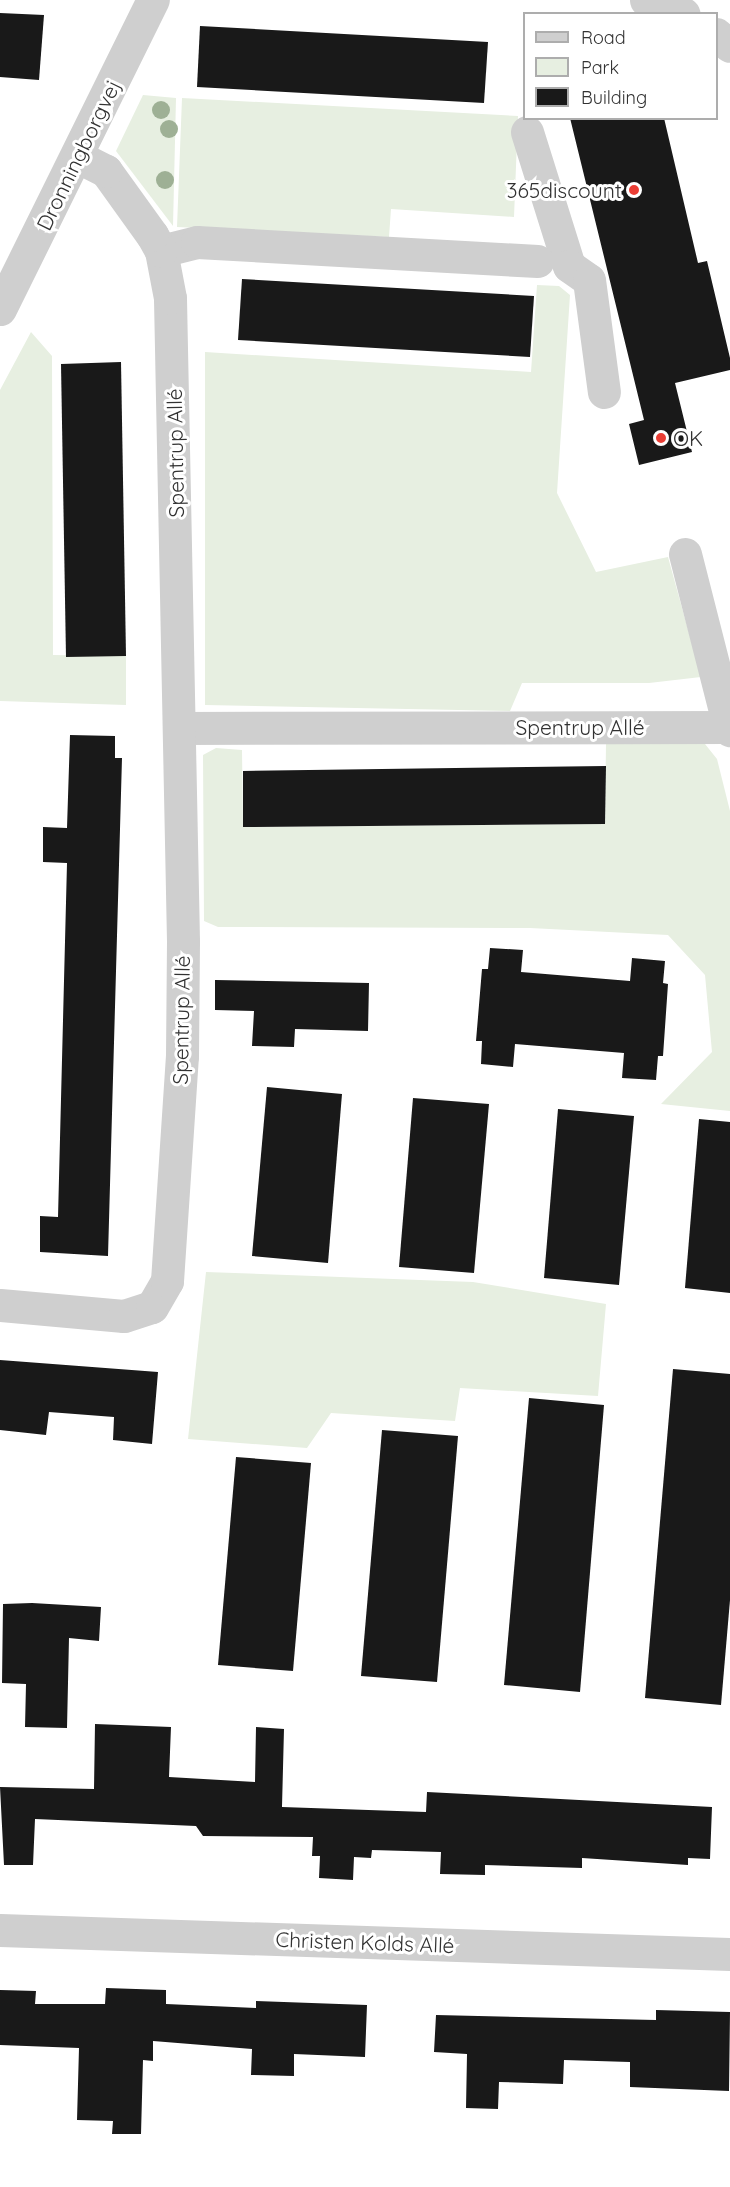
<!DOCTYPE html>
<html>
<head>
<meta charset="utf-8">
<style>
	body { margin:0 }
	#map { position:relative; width:730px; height:2187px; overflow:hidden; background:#fff; font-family:Quicksand,sans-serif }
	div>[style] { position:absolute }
	.green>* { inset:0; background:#e7efe1 }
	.building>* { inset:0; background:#191919 }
	.minor>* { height:33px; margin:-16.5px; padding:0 16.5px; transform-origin:16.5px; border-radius:16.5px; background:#cfcfcf }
	.trees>* { width:18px; height:18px; margin:-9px; border-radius:50%; background:#9eb095 }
	.dots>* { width:16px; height:16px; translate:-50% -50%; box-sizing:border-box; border:3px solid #fff; border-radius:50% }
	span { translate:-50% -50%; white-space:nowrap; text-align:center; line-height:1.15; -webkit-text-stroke:6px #fff; paint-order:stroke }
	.street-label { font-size:21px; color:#323232 }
	.poi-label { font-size:21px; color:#323232 }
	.right { translate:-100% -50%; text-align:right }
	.left { translate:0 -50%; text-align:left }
	.legend { position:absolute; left:523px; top:12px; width:195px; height:108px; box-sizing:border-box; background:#fff; border:2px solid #adadad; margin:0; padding:8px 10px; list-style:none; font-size:18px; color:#323232 }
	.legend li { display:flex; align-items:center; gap:12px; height:30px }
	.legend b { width:30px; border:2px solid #adadad }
</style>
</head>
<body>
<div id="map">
	<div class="green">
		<div style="clip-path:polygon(143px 95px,176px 98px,173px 226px,116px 151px)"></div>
		<div style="clip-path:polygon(182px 98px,518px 116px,514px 217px,391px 209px,389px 237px,177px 227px)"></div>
		<div style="clip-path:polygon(537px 285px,559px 286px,570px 295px,557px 493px,596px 572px,668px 557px,701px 677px,649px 683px,522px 683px,510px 711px,205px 705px,205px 352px,531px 372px)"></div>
		<div style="clip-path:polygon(31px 332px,52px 356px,53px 655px,126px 656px,126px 705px,0 701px,0 390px)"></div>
		<div style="clip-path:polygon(682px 742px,705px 744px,717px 759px,730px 811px,730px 1111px,661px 1104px,712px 1052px,705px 975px,668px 935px,530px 928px,218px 927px,204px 921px,203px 755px,216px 748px,242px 750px,243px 827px,605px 824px,606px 743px)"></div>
		<div style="clip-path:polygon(206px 1272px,473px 1282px,606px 1304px,598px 1396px,460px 1388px,455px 1421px,331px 1413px,307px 1448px,188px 1439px)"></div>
	</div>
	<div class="building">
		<div style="clip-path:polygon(0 13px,44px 15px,39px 80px,0 77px)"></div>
		<div style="clip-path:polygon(200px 26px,488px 42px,484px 103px,197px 87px)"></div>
		<div style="clip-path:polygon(570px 118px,664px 118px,698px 263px,707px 261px,730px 358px,730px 370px,675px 383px,692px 452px,639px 465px,629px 424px,644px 420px)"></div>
		<div style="clip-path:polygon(242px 279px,534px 296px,530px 357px,238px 340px)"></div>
		<div style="clip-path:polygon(121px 362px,126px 656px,66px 657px,61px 364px)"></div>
		<div style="clip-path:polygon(70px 735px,115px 736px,115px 758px,122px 758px,108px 1256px,40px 1252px,40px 1216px,58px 1217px,67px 863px,43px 862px,43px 827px,67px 828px)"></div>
		<div style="clip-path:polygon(606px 766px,605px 824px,243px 827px,243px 771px)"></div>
		<div style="clip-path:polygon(490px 948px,523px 950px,521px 972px,630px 981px,632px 958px,665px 961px,663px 983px,668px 984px,663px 1056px,658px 1056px,656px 1080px,622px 1078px,624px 1053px,515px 1044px,513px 1067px,481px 1064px,482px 1041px,476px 1041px,482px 969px,488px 969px)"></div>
		<div style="clip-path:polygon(215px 980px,369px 983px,368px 1031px,295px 1029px,294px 1047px,252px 1046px,254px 1011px,215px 1010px)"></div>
		<div style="clip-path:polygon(267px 1087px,342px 1094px,328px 1263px,252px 1256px)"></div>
		<div style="clip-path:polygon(413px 1098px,489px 1104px,474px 1273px,399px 1267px)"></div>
		<div style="clip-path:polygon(558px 1109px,634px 1116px,619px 1285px,544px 1278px)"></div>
		<div style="clip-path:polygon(699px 1119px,730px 1122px,730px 1293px,685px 1288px)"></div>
		<div style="clip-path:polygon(0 1360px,158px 1372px,152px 1444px,113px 1440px,114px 1417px,49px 1412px,46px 1435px,0 1430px)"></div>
		<div style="clip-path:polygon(673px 1369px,730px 1374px,730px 1600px,721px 1705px,645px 1698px)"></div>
		<div style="clip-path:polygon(529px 1398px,604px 1405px,580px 1692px,504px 1685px)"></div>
		<div style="clip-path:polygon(382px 1430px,458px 1436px,437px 1682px,361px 1676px)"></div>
		<div style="clip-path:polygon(236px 1457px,311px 1463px,293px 1671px,218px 1665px)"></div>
		<div style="clip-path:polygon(32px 1603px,101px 1607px,99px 1641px,69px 1638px,67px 1728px,25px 1727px,26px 1684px,2px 1683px,3px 1604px)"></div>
		<div style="clip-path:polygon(95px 1724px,171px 1727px,169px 1777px,255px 1782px,256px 1727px,284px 1729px,282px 1807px,426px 1812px,427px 1792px,712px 1807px,710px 1859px,688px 1858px,688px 1865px,582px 1858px,582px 1868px,485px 1865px,485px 1875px,440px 1874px,441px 1852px,372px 1850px,371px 1858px,354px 1857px,353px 1880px,319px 1878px,320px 1856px,312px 1856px,313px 1837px,203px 1836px,196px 1826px,35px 1819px,33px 1865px,4px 1865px,0 1787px,94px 1789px)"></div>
		<div style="clip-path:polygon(106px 1988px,166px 1990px,166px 2004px,256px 2008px,256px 2001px,367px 2005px,365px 2057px,294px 2054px,294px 2076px,251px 2075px,252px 2049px,153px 2041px,153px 2061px,143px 2060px,141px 2134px,112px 2134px,113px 2121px,77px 2120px,79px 2048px,0 2045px,0 1990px,36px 1991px,35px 2004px,105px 2004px)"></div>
		<div style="clip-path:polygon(656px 2010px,730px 2012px,729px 2091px,630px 2087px,630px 2062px,564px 2060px,563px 2084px,499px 2082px,498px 2109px,466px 2108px,467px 2054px,434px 2052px,436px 2015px,656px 2020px)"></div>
	</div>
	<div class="minor">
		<div style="left:646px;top:0;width:40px;rotate:20.2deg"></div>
		<div style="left:716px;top:34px;width:18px;rotate:41deg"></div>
		<div style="left:527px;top:132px;width:140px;rotate:72.6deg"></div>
		<div style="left:569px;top:266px;width:24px;rotate:35deg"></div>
		<div style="left:589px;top:280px;width:113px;rotate:82.4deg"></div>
		<div style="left:161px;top:251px;width:37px;rotate:-14deg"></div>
		<div style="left:197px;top:242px;width:341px;rotate:3.2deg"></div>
		<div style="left:0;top:309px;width:345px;rotate:-63.7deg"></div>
		<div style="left:685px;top:554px;width:182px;rotate:75.7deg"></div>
		<div style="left:180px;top:728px;width:549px;rotate:-0.1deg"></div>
		<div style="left:0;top:1305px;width:124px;rotate:5.1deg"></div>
		<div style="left:124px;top:1316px;width:29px;rotate:-18deg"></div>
		<div style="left:152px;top:1307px;width:30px;rotate:-60deg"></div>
		<div style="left:167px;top:1281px;width:225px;rotate:-86.2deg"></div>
		<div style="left:182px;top:1056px;width:115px;rotate:-89.5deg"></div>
		<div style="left:183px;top:941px;width:643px;rotate:-91.16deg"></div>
		<div style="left:170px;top:298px;width:48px;rotate:-100.8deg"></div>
		<div style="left:161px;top:251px;width:18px;rotate:-119deg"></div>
		<div style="left:152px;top:235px;width:79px;rotate:-125.7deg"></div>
		<div style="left:106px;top:171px;width:31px;rotate:-153deg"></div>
		<div style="left:0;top:1930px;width:730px;rotate:1.88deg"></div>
	</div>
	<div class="trees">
		<div style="left:161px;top:110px"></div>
		<div style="left:169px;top:129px"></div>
		<div style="left:165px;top:180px"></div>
	</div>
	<div class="dots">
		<div style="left:634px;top:190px;background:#ea3d34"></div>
		<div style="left:661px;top:438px;background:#ea3d34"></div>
	</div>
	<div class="street-label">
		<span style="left:78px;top:155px;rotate:-64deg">Dronningborgvej</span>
		<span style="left:175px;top:453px;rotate:-91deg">Spentrup Allé</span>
		<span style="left:580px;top:727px">Spentrup Allé</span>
		<span style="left:181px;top:1020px;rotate:-89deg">Spentrup Allé</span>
		<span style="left:365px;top:1942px;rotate:2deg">Christen Kolds Allé</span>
	</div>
	<div class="poi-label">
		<span class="right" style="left:622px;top:190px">365discount</span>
		<span class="left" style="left:673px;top:438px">OK</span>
	</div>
	<ul class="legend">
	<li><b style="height:8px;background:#cfcfcf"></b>Road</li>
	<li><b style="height:16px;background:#e7efe1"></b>Park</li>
	<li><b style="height:16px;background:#191919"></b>Building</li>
	</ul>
</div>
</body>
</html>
